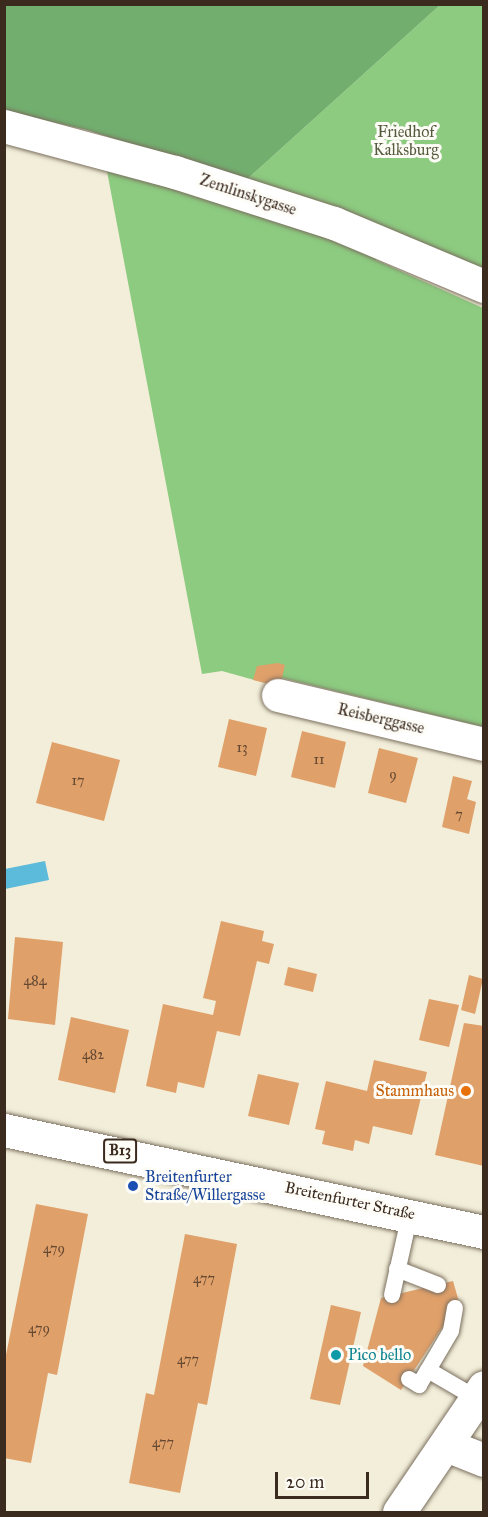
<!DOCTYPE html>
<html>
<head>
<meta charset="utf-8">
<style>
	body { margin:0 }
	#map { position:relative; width:488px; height:1517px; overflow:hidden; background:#f2eed9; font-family:"IM FELL Great Primer",serif }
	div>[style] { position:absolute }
	.green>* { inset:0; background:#8dcb81 }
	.forest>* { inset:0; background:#72af6f }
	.water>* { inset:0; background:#5cbada }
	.building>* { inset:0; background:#e0a06a }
	.roads { filter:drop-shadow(0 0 2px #7b6f5f) drop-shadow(0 0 2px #7b6f5f) }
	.service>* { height:16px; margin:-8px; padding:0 8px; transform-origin:8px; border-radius:8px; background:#fff }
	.minor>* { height:33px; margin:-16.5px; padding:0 16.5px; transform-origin:16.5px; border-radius:16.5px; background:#fff }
	.primary>* { height:33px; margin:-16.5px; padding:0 16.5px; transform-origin:16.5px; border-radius:16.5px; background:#fff }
	.dots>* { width:16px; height:16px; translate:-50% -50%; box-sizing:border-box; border:3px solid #fdfcf7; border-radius:50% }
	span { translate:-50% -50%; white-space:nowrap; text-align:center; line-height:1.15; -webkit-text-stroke:6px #fdfcf7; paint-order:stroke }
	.number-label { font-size:14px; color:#644831 }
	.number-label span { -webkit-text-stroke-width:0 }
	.shield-label span { padding:2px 4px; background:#fdfcf7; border:2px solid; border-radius:4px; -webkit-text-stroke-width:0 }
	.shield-label { font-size:15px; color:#3b2a1e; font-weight:700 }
	.park-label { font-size:16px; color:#545a3c }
	.street-label { font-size:16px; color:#3b2a1e }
	.food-label { font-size:16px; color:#c56008 }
	.right { translate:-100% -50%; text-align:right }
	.transit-label { font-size:16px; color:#164399 }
	.left { translate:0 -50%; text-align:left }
	.culture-label { font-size:16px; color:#0d838f }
	.frame { position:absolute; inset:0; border:6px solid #3b2a1e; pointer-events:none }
	.scale { position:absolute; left:275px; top:1472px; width:94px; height:27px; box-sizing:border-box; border:3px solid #3b2a1e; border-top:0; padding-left:8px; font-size:18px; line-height:21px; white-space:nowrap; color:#3b2a1e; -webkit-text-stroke:4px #fdfcf7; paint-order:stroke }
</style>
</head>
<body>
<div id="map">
	<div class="green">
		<div style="clip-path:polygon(440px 5px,483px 5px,483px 270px,245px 181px)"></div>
		<div style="clip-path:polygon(106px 166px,376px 254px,376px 260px,483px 308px,483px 727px,282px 678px,280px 687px,222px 671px,202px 674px)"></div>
	</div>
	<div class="forest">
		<div style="clip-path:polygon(5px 5px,440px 5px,245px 181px,87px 130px,5px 111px)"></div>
	</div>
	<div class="water">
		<div style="clip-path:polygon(45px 861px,49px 880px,5px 889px,5px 869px)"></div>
	</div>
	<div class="building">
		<div style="clip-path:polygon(278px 663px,285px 665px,280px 687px,253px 680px,257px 666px)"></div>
		<div style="clip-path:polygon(229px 719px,267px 728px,256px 776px,218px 767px)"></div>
		<div style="clip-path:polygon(302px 731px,346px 742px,335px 788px,291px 777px)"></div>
		<div style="clip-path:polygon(52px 742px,120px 760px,104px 821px,36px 803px)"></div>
		<div style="clip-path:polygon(379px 748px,418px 758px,406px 803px,368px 793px)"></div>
		<div style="clip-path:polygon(453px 776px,472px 781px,467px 799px,476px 802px,469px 834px,442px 827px)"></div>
		<div style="clip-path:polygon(221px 921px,264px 931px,262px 941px,274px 944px,269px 964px,257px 961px,240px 1036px,217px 1031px,204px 1088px,178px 1082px,176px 1093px,146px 1086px,163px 1004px,213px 1015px,216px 1001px,203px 998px)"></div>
		<div style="clip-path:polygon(15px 937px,63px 942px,55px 1025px,8px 1019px)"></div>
		<div style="clip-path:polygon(288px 967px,317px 974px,313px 992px,284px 985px)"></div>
		<div style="clip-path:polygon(469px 975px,483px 979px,475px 1014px,461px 1010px)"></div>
		<div style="clip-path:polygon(429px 999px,459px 1005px,449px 1047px,419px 1040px)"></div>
		<div style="clip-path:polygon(71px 1017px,129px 1030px,115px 1093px,58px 1080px)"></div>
		<div style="clip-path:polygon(464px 1023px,484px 1026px,484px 1166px,435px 1155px)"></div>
		<div style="clip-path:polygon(374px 1060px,427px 1072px,412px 1135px,373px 1126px,369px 1144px,355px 1140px,353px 1151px,322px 1144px,325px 1131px,315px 1129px,326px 1081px,367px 1091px)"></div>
		<div style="clip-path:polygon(258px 1074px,299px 1083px,289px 1125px,248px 1116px)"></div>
		<div style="clip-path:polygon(36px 1204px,88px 1214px,57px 1375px,48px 1373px,31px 1463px,4px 1458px,4px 1365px)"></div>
		<div style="clip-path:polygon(185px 1234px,237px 1244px,207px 1405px,198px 1403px,180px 1493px,129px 1483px,146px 1393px,154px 1395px)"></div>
		<div style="clip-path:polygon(453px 1281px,459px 1302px,401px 1390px,363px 1366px,381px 1298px)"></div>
		<div style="clip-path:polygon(331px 1305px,361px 1312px,340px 1405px,310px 1399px)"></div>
	</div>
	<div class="roads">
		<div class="service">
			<div style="left:397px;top:1269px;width:44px;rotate:21.3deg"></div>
			<div style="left:392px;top:1295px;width:83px;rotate:-77.5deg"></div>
			<div style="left:455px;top:1308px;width:23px;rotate:100deg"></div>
			<div style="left:451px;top:1331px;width:45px;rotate:120.5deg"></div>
			<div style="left:428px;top:1370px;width:56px;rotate:30.3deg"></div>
			<div style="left:409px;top:1379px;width:12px;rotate:31deg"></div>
			<div style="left:419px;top:1385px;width:17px;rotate:-59deg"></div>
		</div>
		<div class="minor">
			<div style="left:4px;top:126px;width:177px;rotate:15.1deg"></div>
			<div style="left:175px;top:172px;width:167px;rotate:17.8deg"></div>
			<div style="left:334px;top:223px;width:163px;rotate:22.8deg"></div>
			<div style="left:278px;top:695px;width:212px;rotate:13.4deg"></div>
			<div style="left:446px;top:1445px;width:41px;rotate:21.5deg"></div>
		</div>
		<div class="primary">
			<div style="left:4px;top:1130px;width:491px;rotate:12deg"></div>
			<div style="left:399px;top:1512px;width:151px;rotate:-55.8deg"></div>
		</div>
	</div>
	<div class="dots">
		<div style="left:466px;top:1091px;background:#e8710a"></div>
		<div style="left:133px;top:1186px;background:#1a4fb4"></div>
		<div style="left:336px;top:1355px;background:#0f9aa8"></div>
	</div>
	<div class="number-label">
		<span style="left:242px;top:748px">13</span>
		<span style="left:319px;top:760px">11</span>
		<span style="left:393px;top:775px">9</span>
		<span style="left:78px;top:781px">17</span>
		<span style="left:459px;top:815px">7</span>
		<span style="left:35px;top:981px">484</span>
		<span style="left:93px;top:1055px">482</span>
		<span style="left:54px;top:1249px">479</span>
		<span style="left:204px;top:1279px">477</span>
		<span style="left:39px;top:1329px">479</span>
		<span style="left:188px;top:1360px">477</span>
		<span style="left:163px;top:1443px">477</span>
	</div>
	<div class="shield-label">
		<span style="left:120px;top:1151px">B13</span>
	</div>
	<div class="park-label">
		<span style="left:406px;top:141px">Friedhof<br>Kalksburg</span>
	</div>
	<div class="street-label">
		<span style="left:248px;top:195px;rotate:18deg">Zemlinskygasse</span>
		<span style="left:381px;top:719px;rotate:13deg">Reisberggasse</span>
		<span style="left:350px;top:1201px;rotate:12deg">Breitenfurter Straße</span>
	</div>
	<div class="food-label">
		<span class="right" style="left:454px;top:1091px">Stammhaus</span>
	</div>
	<div class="transit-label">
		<span class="left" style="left:145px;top:1186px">Breitenfurter<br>Straße/Willergasse</span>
	</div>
	<div class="culture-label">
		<span class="left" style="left:348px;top:1355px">Pico bello</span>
	</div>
	<div class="frame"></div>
	<div class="scale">20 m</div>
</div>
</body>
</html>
